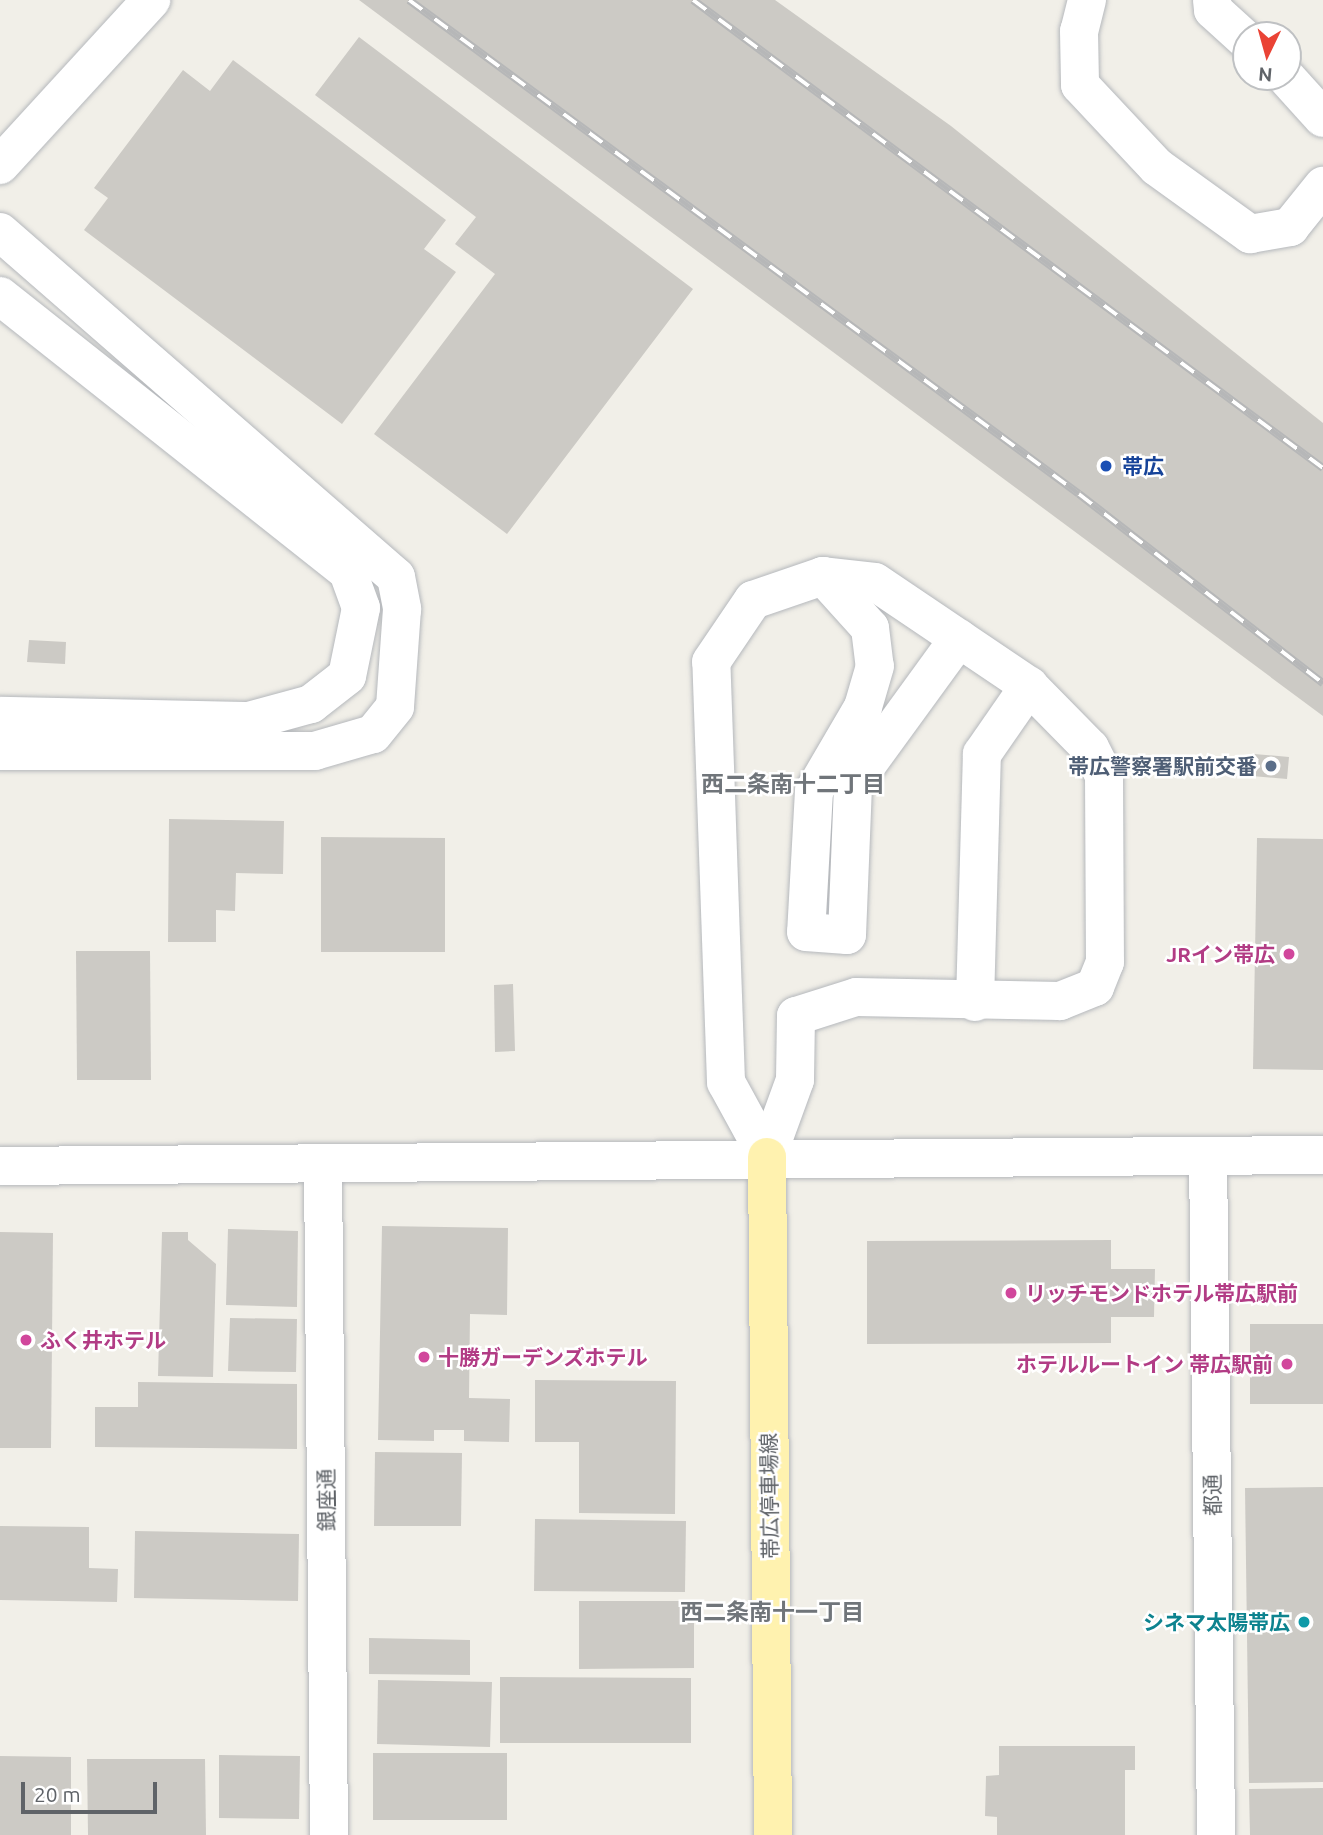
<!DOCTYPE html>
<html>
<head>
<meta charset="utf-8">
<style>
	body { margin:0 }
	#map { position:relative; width:1323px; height:1835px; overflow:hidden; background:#f1efe8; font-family:Ubuntu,"Noto Sans JP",sans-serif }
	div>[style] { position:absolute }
	.building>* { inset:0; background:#cccac5 }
	.roads { filter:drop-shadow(0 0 2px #b5b8bc) drop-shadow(0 0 2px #b5b8bc) }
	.minor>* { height:38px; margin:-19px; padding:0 19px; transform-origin:19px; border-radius:19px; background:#fff }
	.major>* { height:38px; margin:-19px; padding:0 19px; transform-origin:19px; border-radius:19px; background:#fff2af }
	.rail>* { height:8px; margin-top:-4px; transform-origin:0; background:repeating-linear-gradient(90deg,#fff 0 16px,#b6b7b8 0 32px); box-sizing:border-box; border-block:2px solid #b6b7b8 }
	.dots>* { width:19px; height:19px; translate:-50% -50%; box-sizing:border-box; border:4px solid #fff; border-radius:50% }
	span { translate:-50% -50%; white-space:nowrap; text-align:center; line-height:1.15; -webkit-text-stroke:5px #fff; paint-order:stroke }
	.transit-label { font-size:21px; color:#164399; font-weight:700 }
	.left { translate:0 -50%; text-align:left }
	.service-label { font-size:21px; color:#4e5e75; font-weight:700 }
	.right { translate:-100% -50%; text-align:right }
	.hotel-label { font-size:21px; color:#b23c85; font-weight:700 }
	.street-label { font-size:21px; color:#5f6368 }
	.culture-label { font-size:21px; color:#0d838f; font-weight:700 }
	.neighbourhood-label { font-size:23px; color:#70757a; font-weight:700 }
	.north { position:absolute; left:1232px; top:21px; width:70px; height:70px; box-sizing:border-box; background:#fff; border:2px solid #bfc1c3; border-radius:50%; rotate:185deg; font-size:19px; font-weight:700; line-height:28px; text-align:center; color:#5f6368 }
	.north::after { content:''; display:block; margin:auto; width:24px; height:32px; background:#ea4335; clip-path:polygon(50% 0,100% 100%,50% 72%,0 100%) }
	.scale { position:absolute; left:21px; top:1782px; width:136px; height:32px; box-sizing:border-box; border:4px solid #5f6368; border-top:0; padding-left:9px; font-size:21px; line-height:24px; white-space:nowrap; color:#5f6368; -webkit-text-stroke:5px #fff; paint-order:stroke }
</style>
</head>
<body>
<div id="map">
	<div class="building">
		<div style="clip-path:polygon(359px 0,775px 0,951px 126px,1323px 423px,1323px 716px)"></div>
		<div style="clip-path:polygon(359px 37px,693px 289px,507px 534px,374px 434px,495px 274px,455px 244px,476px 217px,315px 95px)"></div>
		<div style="clip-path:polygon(233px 60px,446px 220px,424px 249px,456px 272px,342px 424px,84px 230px,108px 198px,94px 188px,183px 70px,210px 91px)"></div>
		<div style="clip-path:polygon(29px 640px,66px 642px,65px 664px,27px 662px)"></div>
		<div style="clip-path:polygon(1254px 754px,1289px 757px,1287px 779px,1252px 776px)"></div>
		<div style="clip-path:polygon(169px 819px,284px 821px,283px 874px,236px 873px,235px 911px,216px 910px,216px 942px,168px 942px)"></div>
		<div style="clip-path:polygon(321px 837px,445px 838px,445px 952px,321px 952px)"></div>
		<div style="clip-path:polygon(1257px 838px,1323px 839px,1323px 1070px,1253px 1069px)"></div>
		<div style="clip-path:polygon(76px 951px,150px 951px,151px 1080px,77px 1080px)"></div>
		<div style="clip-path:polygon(513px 984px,515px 1051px,495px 1052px,494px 985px)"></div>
		<div style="clip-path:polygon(382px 1226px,508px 1228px,507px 1315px,470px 1314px,469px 1398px,510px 1399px,509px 1442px,464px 1441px,464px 1430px,434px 1430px,434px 1441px,378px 1440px)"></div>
		<div style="clip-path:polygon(228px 1229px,298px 1231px,297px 1307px,226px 1305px)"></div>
		<div style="clip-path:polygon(0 1232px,53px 1233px,51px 1448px,0 1448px)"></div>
		<div style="clip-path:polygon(162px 1232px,188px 1232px,188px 1240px,216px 1264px,213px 1377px,158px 1376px)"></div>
		<div style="clip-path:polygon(1111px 1240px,1111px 1269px,1155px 1269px,1154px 1317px,1111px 1317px,1111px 1343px,867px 1344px,867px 1241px)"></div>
		<div style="clip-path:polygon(230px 1318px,297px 1319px,296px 1372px,228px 1371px)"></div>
		<div style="clip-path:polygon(1250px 1324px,1323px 1324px,1323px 1404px,1250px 1404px)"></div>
		<div style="clip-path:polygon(535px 1380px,676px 1381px,675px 1514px,579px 1513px,579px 1442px,535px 1442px)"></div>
		<div style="clip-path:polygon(138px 1382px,297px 1384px,297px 1449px,95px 1447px,95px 1407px,138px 1407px)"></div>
		<div style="clip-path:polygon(375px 1452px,462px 1453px,461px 1526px,374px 1526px)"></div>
		<div style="clip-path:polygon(1323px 1487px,1323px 1782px,1249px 1783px,1245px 1488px)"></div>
		<div style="clip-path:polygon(535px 1519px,686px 1521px,685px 1592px,534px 1591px)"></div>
		<div style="clip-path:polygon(0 1526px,89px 1527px,89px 1568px,118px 1569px,117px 1602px,0 1600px)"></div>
		<div style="clip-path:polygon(135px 1531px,299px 1534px,298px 1601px,134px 1598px)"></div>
		<div style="clip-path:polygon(579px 1601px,694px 1601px,694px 1668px,579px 1669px)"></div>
		<div style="clip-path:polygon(369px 1638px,470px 1640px,470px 1675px,369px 1674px)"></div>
		<div style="clip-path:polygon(500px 1677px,691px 1678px,691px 1743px,500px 1743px)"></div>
		<div style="clip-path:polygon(378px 1680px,492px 1682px,490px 1747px,377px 1744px)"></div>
		<div style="clip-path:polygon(999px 1746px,1135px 1746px,1135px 1770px,1125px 1770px,1125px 1835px,997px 1835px,997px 1817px,985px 1816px,986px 1776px,999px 1775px)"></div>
		<div style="clip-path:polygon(373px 1753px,507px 1753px,507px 1820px,373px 1820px)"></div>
		<div style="clip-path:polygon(219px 1755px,300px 1756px,299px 1819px,219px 1818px)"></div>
		<div style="clip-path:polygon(0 1756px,71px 1757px,71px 1835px,0 1835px)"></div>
		<div style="clip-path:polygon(87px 1759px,205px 1759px,206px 1835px,88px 1835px)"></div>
		<div style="clip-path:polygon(1323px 1788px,1323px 1835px,1250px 1835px,1249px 1789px)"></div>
	</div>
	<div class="roads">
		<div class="minor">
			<div style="left:1087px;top:0;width:32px;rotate:104deg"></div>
			<div style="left:1079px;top:31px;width:54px;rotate:88.9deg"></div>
			<div style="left:1080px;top:85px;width:112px;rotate:46.8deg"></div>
			<div style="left:1157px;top:167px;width:115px;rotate:35.8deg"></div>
			<div style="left:1250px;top:234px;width:41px;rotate:-9.9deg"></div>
			<div style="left:1290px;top:227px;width:53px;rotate:-51.2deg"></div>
			<div style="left:1212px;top:0;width:10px;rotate:84deg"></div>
			<div style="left:1213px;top:10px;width:45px;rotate:42.3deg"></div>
			<div style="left:1286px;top:77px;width:55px;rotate:47.9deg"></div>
			<div style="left:0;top:165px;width:224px;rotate:-47.5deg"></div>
			<div style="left:0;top:232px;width:525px;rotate:41.06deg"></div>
			<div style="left:396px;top:577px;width:33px;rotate:79deg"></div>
			<div style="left:402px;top:609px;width:98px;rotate:94.1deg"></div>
			<div style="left:395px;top:707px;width:35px;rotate:129deg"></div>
			<div style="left:373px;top:734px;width:60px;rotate:163.7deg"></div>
			<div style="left:315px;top:751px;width:315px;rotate:180deg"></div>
			<div style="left:0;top:296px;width:444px;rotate:38.4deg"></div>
			<div style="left:348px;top:572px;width:38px;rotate:70deg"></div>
			<div style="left:361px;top:608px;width:69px;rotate:101.6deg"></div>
			<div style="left:347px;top:676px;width:46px;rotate:142.1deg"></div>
			<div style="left:311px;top:704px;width:64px;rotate:164.7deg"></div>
			<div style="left:249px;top:721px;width:249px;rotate:-178.8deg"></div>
			<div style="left:823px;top:576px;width:52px;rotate:6.6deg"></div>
			<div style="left:875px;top:582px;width:186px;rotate:34deg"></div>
			<div style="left:1029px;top:686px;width:87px;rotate:45.5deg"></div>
			<div style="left:1090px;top:748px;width:31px;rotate:63deg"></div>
			<div style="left:1104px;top:776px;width:186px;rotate:89.7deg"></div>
			<div style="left:1105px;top:962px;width:27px;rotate:112deg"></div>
			<div style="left:1095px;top:987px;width:38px;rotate:158deg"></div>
			<div style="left:1060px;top:1001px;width:204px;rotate:-178.9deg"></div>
			<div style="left:856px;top:997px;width:63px;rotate:162.4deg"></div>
			<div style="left:796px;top:1016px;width:64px;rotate:90.9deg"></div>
			<div style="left:795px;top:1080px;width:82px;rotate:110deg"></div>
			<div style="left:767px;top:1157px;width:85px;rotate:-118.7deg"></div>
			<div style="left:726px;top:1082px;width:420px;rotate:-92deg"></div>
			<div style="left:711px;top:662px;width:75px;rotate:-55.9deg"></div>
			<div style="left:753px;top:600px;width:74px;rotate:-18.9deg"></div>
			<div style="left:823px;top:576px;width:70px;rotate:47.9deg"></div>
			<div style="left:870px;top:628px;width:38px;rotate:83deg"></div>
			<div style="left:875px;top:666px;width:43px;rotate:106.3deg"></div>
			<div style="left:863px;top:707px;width:97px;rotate:120.3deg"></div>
			<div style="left:814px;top:791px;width:141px;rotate:93.2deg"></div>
			<div style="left:806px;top:932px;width:41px;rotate:4.2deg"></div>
			<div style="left:847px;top:935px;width:151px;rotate:-87.7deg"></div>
			<div style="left:853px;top:784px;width:180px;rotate:-54deg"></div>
			<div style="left:975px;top:1002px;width:248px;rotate:-88.4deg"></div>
			<div style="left:982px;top:754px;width:83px;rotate:-55.3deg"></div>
			<div style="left:1208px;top:1156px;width:679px;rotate:89.32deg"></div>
			<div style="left:323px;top:1165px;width:670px;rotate:89.49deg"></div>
			<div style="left:0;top:1166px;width:1323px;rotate:-0.48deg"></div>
		</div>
		<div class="major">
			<div style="left:767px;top:1157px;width:678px;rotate:89.49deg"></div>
		</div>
	</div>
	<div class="rail">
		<div style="left:409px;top:0;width:832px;rotate:36.4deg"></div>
		<div style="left:1079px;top:494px;width:309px;rotate:37.8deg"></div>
		<div style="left:693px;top:0;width:785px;rotate:36.61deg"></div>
	</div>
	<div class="dots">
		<div style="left:1106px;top:466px;background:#1a4fb4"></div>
		<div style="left:1271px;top:766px;background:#5c6f8a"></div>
		<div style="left:1289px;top:954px;background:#d1479c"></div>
		<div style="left:1011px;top:1293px;background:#d1479c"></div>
		<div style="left:26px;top:1340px;background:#d1479c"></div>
		<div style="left:424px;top:1357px;background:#d1479c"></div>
		<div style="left:1287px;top:1364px;background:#d1479c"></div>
		<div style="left:1304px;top:1622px;background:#0f9aa8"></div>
	</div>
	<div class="transit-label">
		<span class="left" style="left:1122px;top:466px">帯広</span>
	</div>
	<div class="service-label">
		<span class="right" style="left:1257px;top:766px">帯広警察署駅前交番</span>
	</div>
	<div class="hotel-label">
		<span class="right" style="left:1275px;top:954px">JRイン帯広</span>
		<span class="left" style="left:1025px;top:1293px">リッチモンドホテル帯広駅前</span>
		<span class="left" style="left:40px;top:1340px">ふく井ホテル</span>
		<span class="left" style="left:438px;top:1357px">十勝ガーデンズホテル</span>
		<span class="right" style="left:1273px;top:1364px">ホテルルートイン 帯広駅前</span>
	</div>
	<div class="street-label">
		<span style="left:1212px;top:1495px;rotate:-91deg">都通</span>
		<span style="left:769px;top:1496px;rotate:-91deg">帯広停車場線</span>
		<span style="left:326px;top:1500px;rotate:-91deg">銀座通</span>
	</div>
	<div class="culture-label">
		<span class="right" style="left:1290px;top:1622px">シネマ太陽帯広</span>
	</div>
	<div class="neighbourhood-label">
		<span style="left:793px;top:784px">西二条南十二丁目</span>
		<span style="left:772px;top:1612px">西二条南十一丁目</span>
	</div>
	<div class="north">N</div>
	<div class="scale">20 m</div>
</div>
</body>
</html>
